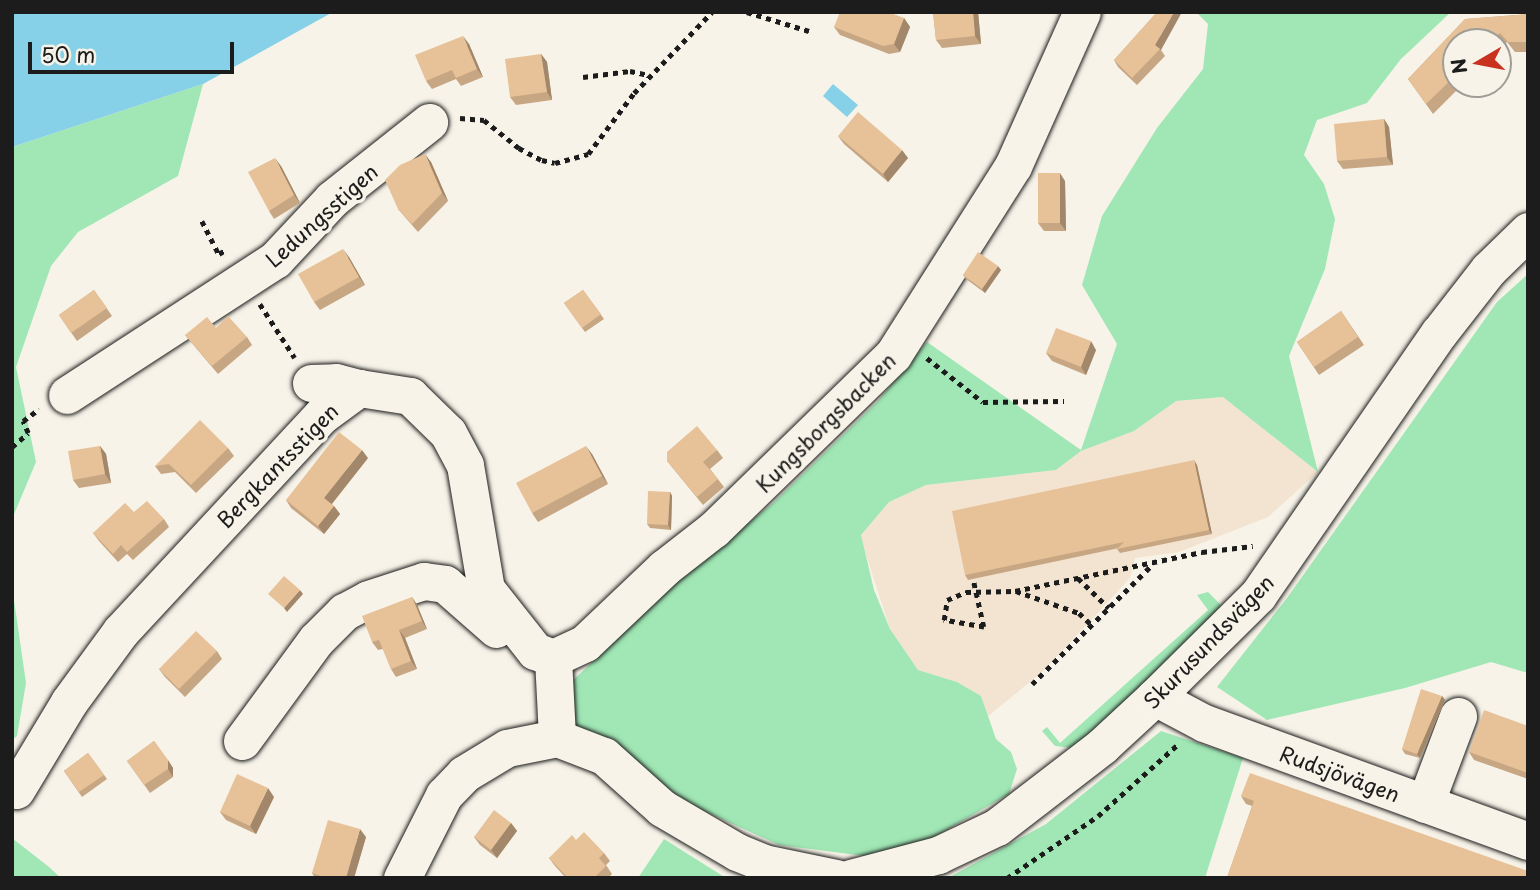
<!DOCTYPE html>
<html>
<head>
<meta charset="utf-8">
<style>
	body { margin:0 }
	#map { position:relative; width:1540px; height:890px; overflow:hidden; background:#f7f3e8; font-family:"Playpen Sans",sans-serif }
	div>[style] { position:absolute }
	.built>* { inset:0; background:#f2e4d0 }
	.green>* { inset:0; background:#a0e7b5 }
	.water>* { inset:0; background:#86d1e7 }
	.path>* { height:4.5px; margin-top:-2.25px; transform-origin:0; background:repeating-linear-gradient(90deg,#1c1c1c 0 5px,transparent 0 10px) }
	.roads { filter:drop-shadow(0 0 2px #1c1c1c) drop-shadow(0 0 2px #1c1c1c) }
	.minor>* { height:37px; margin:-18.5px; padding:0 18.5px; transform-origin:18.5px; border-radius:18.5px; background:#f7f3e8 }
	.path-bridge>* { height:4.5px; margin-top:-2.25px; transform-origin:0; background:repeating-linear-gradient(90deg,#1c1c1c 0 5px,transparent 0 10px) }
	.wall>* { inset:0; background:#c7a683 }
	.shaded-wall>* { inset:0; background:#a2876a }
	.building>* { inset:0; background:#e7c198 }
	span { translate:-50% -50%; white-space:nowrap; text-align:center; line-height:1.15; -webkit-text-stroke:7px #f7f3e8; paint-order:stroke }
	.street-label { font-size:21px; color:#1c1c1c }
	.frame { position:absolute; inset:0; border:14px solid #1c1c1c; pointer-events:none }
	.north { position:absolute; left:1442px; top:28px; width:70px; height:70px; box-sizing:border-box; background:#f7f3e8; border:2px solid #9f9d96; border-radius:50%; rotate:260deg; font-size:19px; font-weight:700; line-height:28px; text-align:center; color:#1c1c1c }
	.north::after { content:''; display:block; margin:auto; width:24px; height:32px; background:#c8321e; clip-path:polygon(50% 0,100% 100%,50% 72%,0 100%) }
	.scale { position:absolute; left:28px; top:42px; width:206px; height:32px; box-sizing:border-box; border:4px solid #1c1c1c; border-top:0; padding-left:9px; font-size:21px; line-height:24px; white-space:nowrap; color:#1c1c1c; -webkit-text-stroke:5px #f7f3e8; paint-order:stroke }
</style>
</head>
<body>
<div id="map">
	<div class="built">
		<div style="clip-path:polygon(1223px 397px,1318px 472px,1268px 517px,1179px 552px,1135px 558px,1130px 578px,1094px 617px,1041px 673px,987px 717px,981px 696px,957px 682px,918px 670px,890px 629px,860px 536px,889px 502px,926px 485px,1056px 470px,1081px 451px,1134px 431px,1175px 401px)"></div>
	</div>
	<div class="green">
		<div style="clip-path:polygon(1196px 12px,1451px 12px,1401px 59px,1367px 103px,1317px 120px,1304px 155px,1324px 184px,1335px 219px,1325px 269px,1289px 356px,1318px 472px,1223px 397px,1176px 401px,1134px 431px,1081px 451px,1056px 470px,926px 485px,889px 502px,861px 535px,874px 590px,890px 629px,918px 670px,957px 682px,981px 696px,996px 739px,1011px 752px,1017px 769px,1009px 794px,929px 840px,865px 856px,779px 845px,680px 800px,572px 728px,569px 684px,688px 572px,773px 503px,877px 402px,927px 342px,1081px 450px,1117px 344px,1082px 285px,1102px 216px,1157px 128px,1203px 69px,1208px 24px)"></div>
		<div style="clip-path:polygon(203px 84px,178px 176px,78px 232px,51px 266px,16px 367px,36px 462px,12px 519px,12px 147px)"></div>
		<div style="clip-path:polygon(1528px 274px,1528px 673px,1491px 662px,1405px 688px,1267px 720px,1217px 687px,1287px 598px,1497px 302px)"></div>
		<div style="clip-path:polygon(12px 586px,26px 683px,17px 736px,12px 740px)"></div>
		<div style="clip-path:polygon(1208px 592px,1221px 605px,1214px 623px,1072px 748px,1055px 746px,1042px 731px,1047px 727px,1060px 743px,1208px 610px,1197px 595px)"></div>
		<div style="clip-path:polygon(1161px 731px,1243px 758px,1205px 878px,948px 878px,1046px 824px)"></div>
		<div style="clip-path:polygon(12px 838px,49px 867px,61px 878px,12px 878px)"></div>
		<div style="clip-path:polygon(664px 839px,726px 878px,638px 878px)"></div>
	</div>
	<div class="water">
		<div style="clip-path:polygon(12px 12px,333px 12px,203px 84px,12px 147px)"></div>
		<div style="clip-path:polygon(833px 84px,858px 105px,847px 117px,823px 96px)"></div>
	</div>
	<div class="path">
		<div style="left:747px;top:12px;width:65px;rotate:17deg"></div>
		<div style="left:583px;top:77px;width:47px;rotate:-7.3deg"></div>
		<div style="left:630px;top:71px;width:19px;rotate:12deg"></div>
		<div style="left:460px;top:118px;width:24px;rotate:5deg"></div>
		<div style="left:484px;top:120px;width:45px;rotate:38.7deg"></div>
		<div style="left:519px;top:148px;width:26px;rotate:28deg"></div>
		<div style="left:542px;top:160px;width:13px;rotate:13deg"></div>
		<div style="left:555px;top:163px;width:34px;rotate:-15deg"></div>
		<div style="left:588px;top:154px;width:76px;rotate:-53deg"></div>
		<div style="left:634px;top:93px;width:112px;rotate:-46.1deg"></div>
		<div style="left:202px;top:221px;width:37px;rotate:63deg"></div>
		<div style="left:219px;top:254px;width:9px;rotate:-32deg"></div>
		<div style="left:260px;top:304px;width:64px;rotate:57.1deg"></div>
		<div style="left:927px;top:358px;width:71px;rotate:38.2deg"></div>
		<div style="left:983px;top:402px;width:81px;rotate:-0.7deg"></div>
		<div style="left:12px;top:447px;width:21px;rotate:-41deg"></div>
		<div style="left:28px;top:433px;width:13px;rotate:-113deg"></div>
		<div style="left:23px;top:421px;width:20px;rotate:-37deg"></div>
		<div style="left:1078px;top:578px;width:43px;rotate:44.1deg"></div>
		<div style="left:1016px;top:591px;width:67px;rotate:19.2deg"></div>
		<div style="left:1079px;top:613px;width:18px;rotate:43deg"></div>
		<div style="left:984px;top:627px;width:41px;rotate:-170.1deg"></div>
		<div style="left:944px;top:620px;width:20px;rotate:-81deg"></div>
		<div style="left:947px;top:600px;width:21px;rotate:-23deg"></div>
		<div style="left:966px;top:592px;width:49px;rotate:-1.2deg"></div>
		<div style="left:1015px;top:591px;width:191px;rotate:-11.8deg"></div>
		<div style="left:1202px;top:552px;width:51px;rotate:-6.7deg"></div>
		<div style="left:1032px;top:684px;width:170px;rotate:-44.8deg"></div>
		<div style="left:1007px;top:878px;width:110px;rotate:-34.3deg"></div>
		<div style="left:1098px;top:816px;width:106px;rotate:-41.9deg"></div>
	</div>
	<div class="roads">
		<div class="minor">
			<div style="left:311px;top:383px;width:25px;rotate:-2deg"></div>
			<div style="left:336px;top:382px;width:24px;rotate:15deg"></div>
			<div style="left:67px;top:395px;width:248px;rotate:-33deg"></div>
			<div style="left:275px;top:260px;width:83px;rotate:-46.9deg"></div>
			<div style="left:332px;top:199px;width:124px;rotate:-38.4deg"></div>
			<div style="left:553px;top:658px;width:35px;rotate:-25deg"></div>
			<div style="left:585px;top:643px;width:109px;rotate:-43.5deg"></div>
			<div style="left:664px;top:568px;width:63px;rotate:-38deg"></div>
			<div style="left:714px;top:529px;width:250px;rotate:-44.2deg"></div>
			<div style="left:893px;top:355px;width:224px;rotate:-57.6deg"></div>
			<div style="left:1013px;top:166px;width:169px;rotate:-65.9deg"></div>
			<div style="left:1155px;top:697px;width:55px;rotate:28deg"></div>
			<div style="left:1204px;top:723px;width:345px;rotate:20deg"></div>
			<div style="left:242px;top:741px;width:125px;rotate:-53.8deg"></div>
			<div style="left:316px;top:640px;width:40px;rotate:-45deg"></div>
			<div style="left:344px;top:612px;width:27px;rotate:-28deg"></div>
			<div style="left:368px;top:599px;width:59px;rotate:-17.8deg"></div>
			<div style="left:424px;top:581px;width:21px;rotate:8deg"></div>
			<div style="left:445px;top:584px;width:68px;rotate:41.4deg"></div>
			<div style="left:16px;top:790px;width:103px;rotate:-58.9deg"></div>
			<div style="left:69px;top:702px;width:88px;rotate:-53.8deg"></div>
			<div style="left:121px;top:631px;width:295px;rotate:-47.1deg"></div>
			<div style="left:322px;top:415px;width:46px;rotate:-36.1deg"></div>
			<div style="left:359px;top:388px;width:52px;rotate:8.9deg"></div>
			<div style="left:410px;top:396px;width:53px;rotate:44.2deg"></div>
			<div style="left:448px;top:433px;width:36px;rotate:62deg"></div>
			<div style="left:465px;top:465px;width:126px;rotate:80.4deg"></div>
			<div style="left:486px;top:589px;width:79px;rotate:51.7deg"></div>
			<div style="left:535px;top:651px;width:19px;rotate:21deg"></div>
			<div style="left:553px;top:658px;width:80px;rotate:87.1deg"></div>
			<div style="left:1425px;top:804px;width:94px;rotate:-69.4deg"></div>
			<div style="left:402px;top:878px;width:93px;rotate:-63.2deg"></div>
			<div style="left:444px;top:795px;width:29px;rotate:-46deg"></div>
			<div style="left:464px;top:774px;width:50px;rotate:-31.2deg"></div>
			<div style="left:507px;top:748px;width:51px;rotate:-11.3deg"></div>
			<div style="left:557px;top:738px;width:50px;rotate:21deg"></div>
			<div style="left:604px;top:756px;width:78px;rotate:41.9deg"></div>
			<div style="left:662px;top:808px;width:87px;rotate:30.4deg"></div>
			<div style="left:737px;top:852px;width:29px;rotate:22deg"></div>
			<div style="left:764px;top:863px;width:74px;rotate:11.8deg"></div>
			<div style="left:851px;top:878px;width:90px;rotate:-14.8deg"></div>
			<div style="left:938px;top:855px;width:65px;rotate:-25.4deg"></div>
			<div style="left:997px;top:827px;width:133px;rotate:-37.6deg"></div>
			<div style="left:1102px;top:746px;width:72px;rotate:-42.8deg"></div>
			<div style="left:1155px;top:697px;width:145px;rotate:-44.7deg"></div>
			<div style="left:1258px;top:595px;width:318px;rotate:-55.4deg"></div>
			<div style="left:1439px;top:333px;width:80px;rotate:-52.1deg"></div>
			<div style="left:1488px;top:270px;width:56px;rotate:-44.3deg"></div>
		</div>
	</div>
	<div class="path-bridge">
		<div style="left:972px;top:573px;width:55px;rotate:77.5deg"></div>
	</div>
	<div class="wall">
		<div style="clip-path:polygon(933px 12px,978px 12px,981px 44px,942px 48px,936px 40px)"></div>
		<div style="clip-path:polygon(1157px 12px,1161px 50px,1165px 56px,1137px 85px,1118px 67px,1114px 60px)"></div>
		<div style="clip-path:polygon(1528px 14px,1528px 52px,1515px 52px,1507px 42px,1498px 51px,1498px 42px,1456px 42px,1456px 84px,1463px 84px,1433px 114px,1408px 79px,1465px 19px)"></div>
		<div style="clip-path:polygon(904px 18px,910px 27px,900px 52px,889px 54px,840px 35px,834px 27px)"></div>
		<div style="clip-path:polygon(469px 44px,483px 77px,461px 86px,456px 79px,432px 89px,426px 81px)"></div>
		<div style="clip-path:polygon(541px 54px,547px 62px,552px 100px,516px 105px,510px 97px)"></div>
		<div style="clip-path:polygon(1384px 119px,1389px 127px,1393px 165px,1343px 169px,1337px 161px)"></div>
		<div style="clip-path:polygon(838px 136px,908px 158px,888px 182px,844px 144px)"></div>
		<div style="clip-path:polygon(431px 162px,448px 201px,418px 232px,398px 209px)"></div>
		<div style="clip-path:polygon(281px 166px,300px 203px,274px 219px,269px 211px)"></div>
		<div style="clip-path:polygon(1065px 181px,1066px 231px,1044px 231px,1038px 223px)"></div>
		<div style="clip-path:polygon(349px 257px,365px 285px,320px 310px,314px 302px)"></div>
		<div style="clip-path:polygon(1001px 270px,985px 293px,966px 279px,963px 275px)"></div>
		<div style="clip-path:polygon(94px 290px,112px 316px,77px 341px,59px 315px)"></div>
		<div style="clip-path:polygon(583px 290px,604px 319px,585px 332px,564px 303px)"></div>
		<div style="clip-path:polygon(1341px 311px,1364px 345px,1319px 375px,1297px 342px)"></div>
		<div style="clip-path:polygon(216px 328px,247px 337px,252px 345px,218px 374px,185px 335px)"></div>
		<div style="clip-path:polygon(1096px 350px,1086px 375px,1052px 361px,1046px 353px)"></div>
		<div style="clip-path:polygon(100px 446px,106px 454px,111px 483px,79px 488px,73px 480px)"></div>
		<div style="clip-path:polygon(228px 448px,234px 456px,196px 493px,175px 472px,161px 474px,155px 466px)"></div>
		<div style="clip-path:polygon(717px 450px,723px 458px,710px 469px,724px 487px,703px 505px,667px 461px)"></div>
		<div style="clip-path:polygon(592px 454px,608px 484px,538px 522px,532px 513px)"></div>
		<div style="clip-path:polygon(368px 458px,332px 504px,340px 514px,324px 534px,291px 508px,286px 500px)"></div>
		<div style="clip-path:polygon(1197px 465px,1212px 534px,1120px 553px,1117px 549px,1119px 548px,968px 580px,965px 575px)"></div>
		<div style="clip-path:polygon(670px 492px,672px 496px,671px 530px,650px 528px,647px 524px)"></div>
		<div style="clip-path:polygon(134px 512px,164px 519px,169px 527px,133px 560px,127px 554px,118px 562px,99px 541px,93px 533px)"></div>
		<div style="clip-path:polygon(412px 597px,417px 605px,427px 629px,405px 638px,417px 669px,396px 677px,391px 669px,383px 649px,378px 650px,372px 642px)"></div>
		<div style="clip-path:polygon(217px 651px,222px 659px,185px 697px,165px 677px,159px 669px)"></div>
		<div style="clip-path:polygon(1442px 696px,1445px 700px,1420px 758px,1405px 754px,1402px 749px)"></div>
		<div style="clip-path:polygon(1528px 726px,1528px 779px,1474px 760px,1469px 752px)"></div>
		<div style="clip-path:polygon(154px 741px,173px 768px,173px 777px,150px 793px,127px 761px)"></div>
		<div style="clip-path:polygon(88px 753px,107px 779px,82px 797px,64px 771px)"></div>
		<div style="clip-path:polygon(1241px 796px,1528px 878px,1227px 878px,1252px 806px,1246px 804px)"></div>
		<div style="clip-path:polygon(274px 797px,256px 834px,226px 820px,220px 812px)"></div>
		<div style="clip-path:polygon(511px 823px,517px 831px,497px 858px,480px 845px,474px 837px)"></div>
		<div style="clip-path:polygon(366px 837px,354px 878px,315px 878px,312px 873px)"></div>
		<div style="clip-path:polygon(576px 840px,604px 853px,610px 861px,606px 865px,612px 874px,608px 878px,566px 878px,555px 866px,549px 858px)"></div>
	</div>
	<div class="shaded-wall">
		<div style="clip-path:polygon(973px 12px,978px 12px,981px 44px,975px 36px)"></div>
		<div style="clip-path:polygon(1174px 12px,1182px 12px,1161px 50px,1155px 45px)"></div>
		<div style="clip-path:polygon(904px 18px,910px 27px,900px 52px,894px 44px)"></div>
		<div style="clip-path:polygon(463px 36px,469px 44px,483px 77px,477px 69px)"></div>
		<div style="clip-path:polygon(541px 54px,547px 62px,552px 100px,547px 92px)"></div>
		<div style="clip-path:polygon(1384px 119px,1389px 127px,1393px 165px,1387px 157px)"></div>
		<div style="clip-path:polygon(902px 150px,908px 158px,888px 182px,883px 174px)"></div>
		<div style="clip-path:polygon(425px 154px,431px 162px,448px 201px,442px 193px)"></div>
		<div style="clip-path:polygon(275px 158px,281px 166px,300px 203px,294px 195px)"></div>
		<div style="clip-path:polygon(1060px 173px,1065px 181px,1066px 231px,1060px 223px)"></div>
		<div style="clip-path:polygon(343px 249px,349px 257px,365px 285px,359px 277px)"></div>
		<div style="clip-path:polygon(998px 266px,1001px 270px,985px 293px,982px 289px)"></div>
		<div style="clip-path:polygon(1091px 341px,1096px 350px,1086px 375px,1081px 367px)"></div>
		<div style="clip-path:polygon(100px 446px,106px 454px,111px 483px,105px 474px)"></div>
		<div style="clip-path:polygon(586px 446px,592px 454px,608px 484px,602px 476px)"></div>
		<div style="clip-path:polygon(362px 450px,368px 458px,330px 506px,324px 498px)"></div>
		<div style="clip-path:polygon(1194px 460px,1197px 465px,1212px 534px,1209px 530px)"></div>
		<div style="clip-path:polygon(670px 492px,672px 496px,671px 530px,668px 525px)"></div>
		<div style="clip-path:polygon(334px 506px,340px 514px,324px 534px,318px 526px)"></div>
		<div style="clip-path:polygon(300px 590px,303px 594px,287px 612px,284px 608px)"></div>
		<div style="clip-path:polygon(412px 597px,417px 605px,427px 629px,422px 621px)"></div>
		<div style="clip-path:polygon(399px 630px,405px 638px,417px 669px,411px 661px)"></div>
		<div style="clip-path:polygon(1442px 696px,1445px 700px,1420px 758px,1417px 754px)"></div>
		<div style="clip-path:polygon(168px 760px,173px 768px,173px 777px,168px 769px)"></div>
		<div style="clip-path:polygon(268px 788px,274px 797px,256px 834px,250px 826px)"></div>
		<div style="clip-path:polygon(511px 823px,517px 831px,497px 858px,491px 850px)"></div>
		<div style="clip-path:polygon(360px 829px,366px 837px,354px 878px,346px 878px)"></div>
	</div>
	<div class="building">
		<div style="clip-path:polygon(840px 12px,888px 12px,904px 18px,894px 44px,883px 46px,834px 27px)"></div>
		<div style="clip-path:polygon(933px 12px,973px 12px,975px 36px,936px 40px)"></div>
		<div style="clip-path:polygon(1157px 12px,1174px 12px,1155px 45px,1160px 49px,1132px 78px,1114px 60px)"></div>
		<div style="clip-path:polygon(1528px 14px,1528px 42px,1508px 42px,1500px 33px,1490px 42px,1456px 42px,1456px 75px,1426px 104px,1408px 79px,1465px 19px)"></div>
		<div style="clip-path:polygon(463px 36px,477px 69px,456px 78px,452px 70px,426px 81px,415px 55px)"></div>
		<div style="clip-path:polygon(541px 54px,547px 92px,510px 97px,505px 59px)"></div>
		<div style="clip-path:polygon(858px 112px,902px 150px,883px 174px,838px 136px)"></div>
		<div style="clip-path:polygon(1384px 119px,1387px 157px,1337px 161px,1334px 124px)"></div>
		<div style="clip-path:polygon(425px 154px,442px 193px,412px 224px,398px 209px,385px 180px,400px 165px)"></div>
		<div style="clip-path:polygon(275px 158px,294px 195px,269px 211px,248px 172px)"></div>
		<div style="clip-path:polygon(1038px 173px,1060px 173px,1060px 223px,1038px 223px)"></div>
		<div style="clip-path:polygon(343px 249px,359px 277px,314px 302px,298px 274px)"></div>
		<div style="clip-path:polygon(978px 252px,998px 266px,982px 289px,963px 275px)"></div>
		<div style="clip-path:polygon(94px 290px,107px 308px,71px 333px,59px 315px)"></div>
		<div style="clip-path:polygon(583px 290px,601px 314px,582px 328px,564px 303px)"></div>
		<div style="clip-path:polygon(1341px 311px,1358px 337px,1314px 367px,1297px 342px)"></div>
		<div style="clip-path:polygon(228px 316px,247px 337px,212px 366px,185px 335px,207px 317px,216px 328px)"></div>
		<div style="clip-path:polygon(1056px 328px,1091px 341px,1081px 367px,1046px 353px)"></div>
		<div style="clip-path:polygon(200px 420px,228px 448px,191px 485px,169px 464px,155px 466px)"></div>
		<div style="clip-path:polygon(697px 426px,717px 450px,703px 462px,718px 479px,697px 497px,667px 461px,667px 452px)"></div>
		<div style="clip-path:polygon(339px 432px,362px 450px,324px 498px,334px 506px,318px 526px,286px 500px)"></div>
		<div style="clip-path:polygon(100px 446px,105px 474px,73px 480px,68px 451px)"></div>
		<div style="clip-path:polygon(586px 446px,602px 476px,532px 513px,516px 483px)"></div>
		<div style="clip-path:polygon(1194px 460px,1209px 530px,1117px 549px,1124px 542px,965px 575px,952px 511px)"></div>
		<div style="clip-path:polygon(648px 491px,670px 492px,668px 525px,647px 524px)"></div>
		<div style="clip-path:polygon(147px 501px,164px 519px,127px 552px,121px 545px,113px 554px,93px 533px,125px 503px,134px 512px)"></div>
		<div style="clip-path:polygon(284px 576px,300px 590px,284px 608px,268px 594px)"></div>
		<div style="clip-path:polygon(412px 597px,422px 621px,399px 630px,411px 661px,391px 669px,379px 640px,372px 642px,362px 616px)"></div>
		<div style="clip-path:polygon(196px 631px,217px 651px,179px 689px,159px 669px)"></div>
		<div style="clip-path:polygon(1421px 689px,1442px 696px,1417px 754px,1402px 749px)"></div>
		<div style="clip-path:polygon(1484px 710px,1528px 726px,1528px 773px,1469px 752px)"></div>
		<div style="clip-path:polygon(154px 741px,168px 760px,168px 769px,144px 785px,127px 761px)"></div>
		<div style="clip-path:polygon(88px 753px,104px 775px,79px 792px,64px 771px)"></div>
		<div style="clip-path:polygon(1250px 773px,1528px 871px,1528px 878px,1227px 877px,1254px 801px,1241px 796px)"></div>
		<div style="clip-path:polygon(237px 774px,268px 788px,250px 826px,220px 812px)"></div>
		<div style="clip-path:polygon(494px 810px,511px 823px,491px 850px,474px 837px)"></div>
		<div style="clip-path:polygon(328px 820px,360px 829px,346px 878px,327px 878px,312px 873px)"></div>
		<div style="clip-path:polygon(584px 832px,604px 853px,599px 858px,606px 866px,594px 878px,568px 878px,549px 858px,572px 835px,576px 840px)"></div>
	</div>
	<div class="street-label">
		<span style="left:321px;top:215px;rotate:-42deg">Ledungsstigen</span>
		<span style="left:825px;top:422px;rotate:-45deg">Kungsborgsbacken</span>
		<span style="left:277px;top:465px;rotate:-46deg">Bergkantsstigen</span>
		<span style="left:1208px;top:641px;rotate:-46deg">Skurusundsvägen</span>
		<span style="left:1340px;top:773px;rotate:20deg">Rudsjövägen</span>
	</div>
	<div class="frame"></div>
	<div class="north">N</div>
	<div class="scale">50 m</div>
</div>
</body>
</html>
